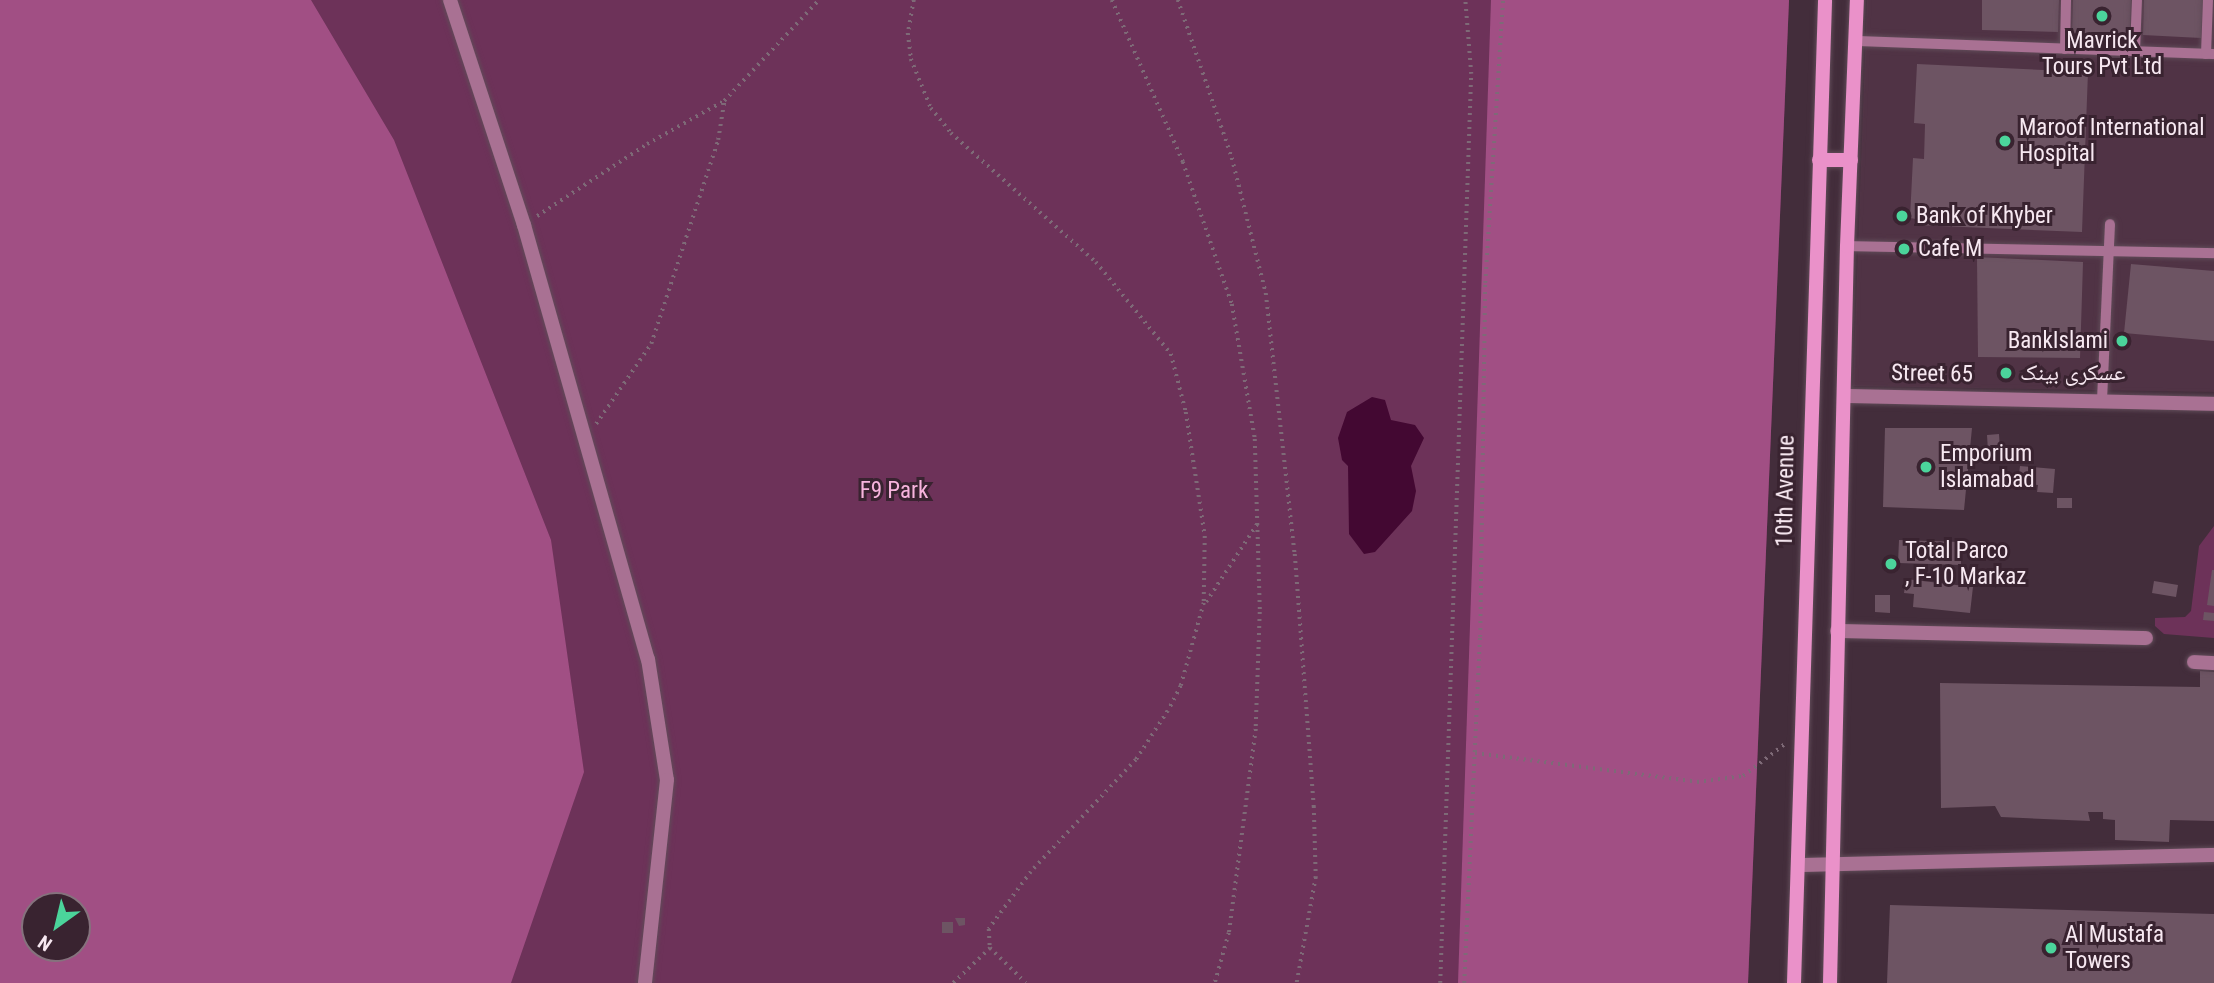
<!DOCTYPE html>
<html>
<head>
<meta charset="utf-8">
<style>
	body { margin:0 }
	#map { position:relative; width:2214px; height:983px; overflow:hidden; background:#432d3b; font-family:"Roboto Condensed","Noto Naskh Arabic",sans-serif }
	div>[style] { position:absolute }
	.built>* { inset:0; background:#503345 }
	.green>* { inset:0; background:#6d3259 }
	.forest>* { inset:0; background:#a14f84 }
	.water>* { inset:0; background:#430832 }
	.building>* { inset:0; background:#6d5463 }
	.path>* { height:3.5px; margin-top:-1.75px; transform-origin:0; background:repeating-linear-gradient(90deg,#7e6a77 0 2px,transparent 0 7px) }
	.roads { filter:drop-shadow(0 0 2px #604b58) drop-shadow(0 0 2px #604b58) }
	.lane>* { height:10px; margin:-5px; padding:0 5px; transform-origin:5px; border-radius:5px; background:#a97193 }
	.street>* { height:14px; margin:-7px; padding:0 7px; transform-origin:7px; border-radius:7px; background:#a97193 }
	.secondary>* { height:14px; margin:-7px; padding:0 7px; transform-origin:7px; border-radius:7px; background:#ea91c9 }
	.dots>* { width:19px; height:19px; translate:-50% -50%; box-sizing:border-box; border:4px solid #392330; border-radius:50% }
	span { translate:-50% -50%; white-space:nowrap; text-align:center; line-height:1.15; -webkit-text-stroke:6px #392330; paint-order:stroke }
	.poi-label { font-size:23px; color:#f7e8f1 }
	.left { translate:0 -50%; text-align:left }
	.right { translate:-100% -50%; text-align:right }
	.street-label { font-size:23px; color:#f7e8f1 }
	.park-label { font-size:23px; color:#f7b4dd }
	.north { position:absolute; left:21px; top:892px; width:70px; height:70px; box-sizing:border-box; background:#392330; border:2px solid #85727d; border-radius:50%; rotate:214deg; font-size:19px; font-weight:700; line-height:28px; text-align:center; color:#f7e8f1 }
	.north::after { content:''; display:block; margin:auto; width:24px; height:32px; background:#4bd49b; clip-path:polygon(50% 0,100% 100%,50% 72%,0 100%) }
</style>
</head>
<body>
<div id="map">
	<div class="built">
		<div style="clip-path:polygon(1867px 0,2214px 0,2214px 392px,1853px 386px)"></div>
	</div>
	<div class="green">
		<div style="clip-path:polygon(evenodd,0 0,1789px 0,1748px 983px,0 983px,0 0,35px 906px,77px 906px,77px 948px,35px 948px,35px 906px)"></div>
		<div style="clip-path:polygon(2214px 526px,2214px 638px,2164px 634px,2155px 626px,2155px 618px,2185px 617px,2191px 611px,2199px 546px)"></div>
	</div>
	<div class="forest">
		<div style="clip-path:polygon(evenodd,0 0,311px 0,394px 140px,551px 540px,584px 772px,511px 983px,0 983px,0 0,77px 906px,77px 948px,35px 948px,35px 906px,77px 906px)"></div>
		<div style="clip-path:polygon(1491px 0,1789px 0,1748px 983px,1458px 983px)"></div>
	</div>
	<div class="water">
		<div style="clip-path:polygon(1372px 397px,1385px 400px,1391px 420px,1415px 425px,1424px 438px,1411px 466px,1416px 491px,1412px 511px,1375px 552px,1364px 554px,1349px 534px,1348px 466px,1342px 460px,1338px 438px,1347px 412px)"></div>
	</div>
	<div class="building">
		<div style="clip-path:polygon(1982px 0,2059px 0,2058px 32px,1982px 30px)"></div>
		<div style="clip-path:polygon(2073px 0,2131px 0,2130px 35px,2072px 33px)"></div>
		<div style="clip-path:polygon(2144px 0,2203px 0,2201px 38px,2143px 35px)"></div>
		<div style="clip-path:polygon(1917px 64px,2088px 72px,2082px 232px,1916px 225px,1916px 219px,1910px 218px,1913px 158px,1924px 159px,1925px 124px,1914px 123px)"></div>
		<div style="clip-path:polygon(1977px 257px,2083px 262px,2080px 358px,1978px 357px)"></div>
		<div style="clip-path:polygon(2131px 264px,2214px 271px,2214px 341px,2124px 333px)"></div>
		<div style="clip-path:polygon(1885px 428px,1972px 428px,1964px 510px,1883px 507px)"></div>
		<div style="clip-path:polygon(1999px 434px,2000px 451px,1988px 452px,1987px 435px)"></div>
		<div style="clip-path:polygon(2020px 466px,2055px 469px,2053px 493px,2037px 492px,2038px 485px,2018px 483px)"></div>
		<div style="clip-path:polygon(2057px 498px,2072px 498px,2072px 508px,2057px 508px)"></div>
		<div style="clip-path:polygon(1899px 540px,1961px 542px,1961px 565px,1898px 563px)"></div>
		<div style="clip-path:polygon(2212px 570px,2214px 570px,2214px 606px,2207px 605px)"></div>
		<div style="clip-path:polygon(1906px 579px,1973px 587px,1970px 613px,1913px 607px,1914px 594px,1904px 593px)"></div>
		<div style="clip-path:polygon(2154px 581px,2178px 585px,2176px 597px,2152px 593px)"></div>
		<div style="clip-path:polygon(1875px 595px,1890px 595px,1890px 613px,1875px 612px)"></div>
		<div style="clip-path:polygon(2204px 612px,2214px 613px,2214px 621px,2203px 620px)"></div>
		<div style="clip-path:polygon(2200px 671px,2214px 672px,2214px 821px,2170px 820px,2169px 842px,2115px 840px,2115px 820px,2103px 819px,2103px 812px,2088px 812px,2090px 821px,2001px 817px,1995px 806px,1941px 808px,1940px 683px,2200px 687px)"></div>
		<div style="clip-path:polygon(1890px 905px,2214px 914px,2214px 983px,1887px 983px)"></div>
		<div style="clip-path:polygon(955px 918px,965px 918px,965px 925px,959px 926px)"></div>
		<div style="clip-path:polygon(942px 922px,953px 922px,953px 933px,942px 933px)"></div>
	</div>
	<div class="path">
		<div style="left:914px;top:0;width:34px;rotate:100deg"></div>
		<div style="left:908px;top:33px;width:26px;rotate:83deg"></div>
		<div style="left:911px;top:59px;width:53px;rotate:67.8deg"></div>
		<div style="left:931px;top:108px;width:32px;rotate:51deg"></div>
		<div style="left:951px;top:133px;width:194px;rotate:41.7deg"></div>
		<div style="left:1096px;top:262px;width:119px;rotate:50.8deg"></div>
		<div style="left:1171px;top:354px;width:60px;rotate:75.5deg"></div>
		<div style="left:1186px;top:412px;width:125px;rotate:81.3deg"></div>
		<div style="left:1205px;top:536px;width:67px;rotate:90.9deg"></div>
		<div style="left:1204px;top:603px;width:86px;rotate:105.5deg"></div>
		<div style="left:1181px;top:686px;width:28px;rotate:117deg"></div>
		<div style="left:1168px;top:711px;width:59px;rotate:123.1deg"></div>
		<div style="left:1136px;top:760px;width:154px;rotate:133.2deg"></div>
		<div style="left:1031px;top:872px;width:71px;rotate:126.4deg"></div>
		<div style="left:989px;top:929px;width:19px;rotate:87deg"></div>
		<div style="left:990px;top:948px;width:50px;rotate:44.2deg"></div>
		<div style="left:1112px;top:0;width:177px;rotate:66.3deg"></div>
		<div style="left:1183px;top:162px;width:150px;rotate:71deg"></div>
		<div style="left:1232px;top:304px;width:137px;rotate:80.3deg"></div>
		<div style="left:1255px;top:439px;width:173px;rotate:88.3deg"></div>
		<div style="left:1260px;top:612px;width:117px;rotate:92deg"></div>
		<div style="left:1256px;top:729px;width:206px;rotate:97.5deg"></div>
		<div style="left:1229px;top:933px;width:52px;rotate:105.6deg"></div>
		<div style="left:1178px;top:0;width:167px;rotate:71.1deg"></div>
		<div style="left:1232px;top:158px;width:139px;rotate:75.9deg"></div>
		<div style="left:1266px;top:293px;width:263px;rotate:83.7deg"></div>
		<div style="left:1295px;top:554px;width:253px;rotate:85.7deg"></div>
		<div style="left:1314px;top:806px;width:71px;rotate:88.4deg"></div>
		<div style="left:1316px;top:877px;width:108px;rotate:100.2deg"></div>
		<div style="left:537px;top:216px;width:131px;rotate:-33.2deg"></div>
		<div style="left:647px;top:144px;width:88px;rotate:-29.2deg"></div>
		<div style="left:724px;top:101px;width:139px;rotate:-46.8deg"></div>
		<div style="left:596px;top:424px;width:97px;rotate:-55.5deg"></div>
		<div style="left:651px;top:344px;width:215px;rotate:-71.8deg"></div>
		<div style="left:718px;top:140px;width:39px;rotate:-81deg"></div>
		<div style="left:1206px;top:602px;width:93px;rotate:-56.8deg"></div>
		<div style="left:1475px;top:753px;width:224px;rotate:7.4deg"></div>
		<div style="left:1697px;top:782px;width:46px;rotate:-7.4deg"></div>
		<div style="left:1743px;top:776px;width:54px;rotate:-37.5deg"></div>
		<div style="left:953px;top:983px;width:51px;rotate:-43.4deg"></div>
		<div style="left:1440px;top:983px;width:910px;rotate:-88.05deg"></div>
		<div style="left:1471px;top:74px;width:74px;rotate:-94.6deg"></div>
		<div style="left:1464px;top:983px;width:346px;rotate:-87.4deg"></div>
		<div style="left:1480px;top:637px;width:354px;rotate:-89.2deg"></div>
		<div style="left:1485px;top:283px;width:284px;rotate:-86.4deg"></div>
	</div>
	<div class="roads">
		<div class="lane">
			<div style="left:1856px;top:41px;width:358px;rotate:2.1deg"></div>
			<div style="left:2065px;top:49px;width:49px;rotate:-88.8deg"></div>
			<div style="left:2135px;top:51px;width:51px;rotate:-87.8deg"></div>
			<div style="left:2206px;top:54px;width:54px;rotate:-87.9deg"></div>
			<div style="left:1847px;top:246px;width:367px;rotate:1.1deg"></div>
			<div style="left:2102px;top:400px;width:176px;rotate:-87.4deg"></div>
		</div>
		<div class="street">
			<div style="left:450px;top:0;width:237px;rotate:71.8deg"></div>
			<div style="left:524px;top:225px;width:451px;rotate:74.1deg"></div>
			<div style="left:648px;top:659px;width:122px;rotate:81.1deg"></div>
			<div style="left:667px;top:780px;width:204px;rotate:96.2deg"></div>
			<div style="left:1844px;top:396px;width:370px;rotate:1.2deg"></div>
			<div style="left:1837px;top:631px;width:309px;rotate:1.3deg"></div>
			<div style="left:2194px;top:662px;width:20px;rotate:3deg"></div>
			<div style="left:1799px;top:865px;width:415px;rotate:-1.4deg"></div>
		</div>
		<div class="secondary">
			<div style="left:1819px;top:160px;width:32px"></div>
			<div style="left:1794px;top:983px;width:983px;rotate:-88.19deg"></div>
			<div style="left:1830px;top:983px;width:737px;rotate:-88.68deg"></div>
			<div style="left:1847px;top:246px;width:246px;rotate:-87.7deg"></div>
		</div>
	</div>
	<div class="dots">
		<div style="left:2102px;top:16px;background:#4bd49b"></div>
		<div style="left:2005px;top:141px;background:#4bd49b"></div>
		<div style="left:1902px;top:216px;background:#4bd49b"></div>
		<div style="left:1904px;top:249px;background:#4bd49b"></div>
		<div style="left:2122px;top:341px;background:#4bd49b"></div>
		<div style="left:2006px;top:373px;background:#4bd49b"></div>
		<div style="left:1926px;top:467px;background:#4bd49b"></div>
		<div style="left:1891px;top:564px;background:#4bd49b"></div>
		<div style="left:2051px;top:948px;background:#4bd49b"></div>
	</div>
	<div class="poi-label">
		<span style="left:2102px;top:54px">Mavrick<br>Tours Pvt Ltd</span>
		<span class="left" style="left:2019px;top:141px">Maroof International<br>Hospital</span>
		<span class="left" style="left:1916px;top:216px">Bank of Khyber</span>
		<span class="left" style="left:1918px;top:249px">Cafe M</span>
		<span class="right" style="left:2108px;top:341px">BankIslami</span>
		<span class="left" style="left:2020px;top:373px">عسکری بینک</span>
		<span class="left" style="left:1940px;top:467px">Emporium<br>Islamabad</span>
		<span class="left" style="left:1905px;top:564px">Total Parco<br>, F-10 Markaz</span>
		<span class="left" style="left:2065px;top:948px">Al Mustafa<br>Towers</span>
	</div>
	<div class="street-label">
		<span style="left:1932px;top:374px;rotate:1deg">Street 65</span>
		<span style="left:1786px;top:491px;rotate:-89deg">10th Avenue</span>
	</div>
	<div class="park-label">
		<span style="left:894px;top:491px">F9 Park</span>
	</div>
	<div class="north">N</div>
</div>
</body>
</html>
